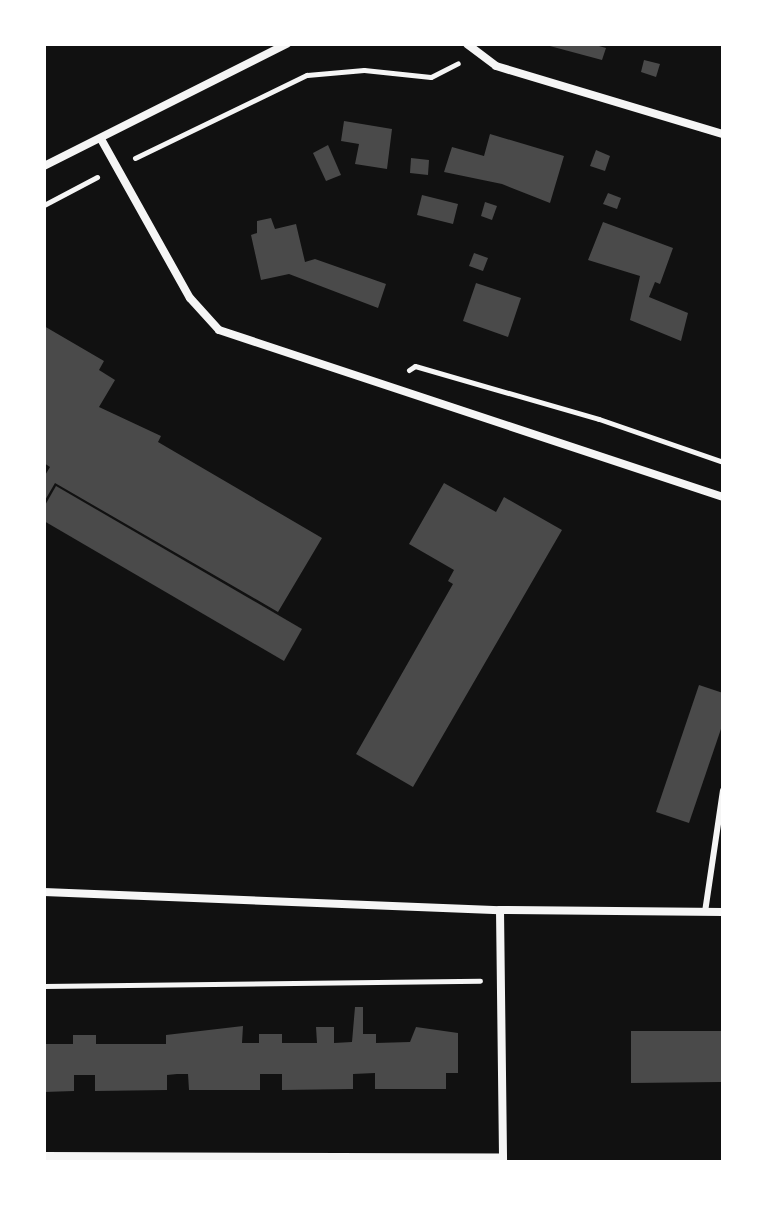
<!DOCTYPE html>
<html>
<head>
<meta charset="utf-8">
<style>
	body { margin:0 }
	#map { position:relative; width:767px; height:1206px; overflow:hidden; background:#111; font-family:"Work Sans",sans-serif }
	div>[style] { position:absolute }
	.building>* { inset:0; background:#4a4a4a }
	.path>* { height:5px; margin:-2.5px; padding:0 2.5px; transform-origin:2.5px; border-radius:2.5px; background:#f5f5f5 }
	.service>* { height:6px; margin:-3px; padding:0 3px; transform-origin:3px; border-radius:3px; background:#f5f5f5 }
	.minor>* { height:8px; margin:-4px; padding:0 4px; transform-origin:4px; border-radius:4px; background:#f5f5f5 }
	span { translate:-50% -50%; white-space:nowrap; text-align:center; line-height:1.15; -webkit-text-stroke:8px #fff; paint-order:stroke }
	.frame { position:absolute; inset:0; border:46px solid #fff; pointer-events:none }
</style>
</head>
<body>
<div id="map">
	<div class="building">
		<div style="clip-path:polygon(592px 44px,606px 48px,602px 60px,546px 45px)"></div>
		<div style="clip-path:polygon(644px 60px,660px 64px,656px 77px,641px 72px)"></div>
		<div style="clip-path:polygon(344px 121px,392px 129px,387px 169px,355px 164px,359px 144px,341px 141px)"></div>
		<div style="clip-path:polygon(490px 134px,564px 156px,550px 203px,502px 184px,444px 172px,452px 147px,484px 156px)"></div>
		<div style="clip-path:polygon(328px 145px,341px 175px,326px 181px,313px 153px)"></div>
		<div style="clip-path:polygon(596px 150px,610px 156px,605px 171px,590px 166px)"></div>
		<div style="clip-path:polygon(411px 158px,429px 160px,428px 175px,410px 173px)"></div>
		<div style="clip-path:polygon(608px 193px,621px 198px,617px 209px,603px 204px)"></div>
		<div style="clip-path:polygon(422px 195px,458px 204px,453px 224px,417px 215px)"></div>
		<div style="clip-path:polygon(485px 202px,497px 206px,492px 220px,481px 216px)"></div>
		<div style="clip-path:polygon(271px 218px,275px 229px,296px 224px,305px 262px,315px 259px,386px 284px,378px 308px,289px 274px,261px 280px,251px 235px,257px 233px,257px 221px)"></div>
		<div style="clip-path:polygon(603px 222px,673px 248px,660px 284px,655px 282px,649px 297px,688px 313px,681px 341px,630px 320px,640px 276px,588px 260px)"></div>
		<div style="clip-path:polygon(474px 253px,488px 258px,483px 271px,469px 266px)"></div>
		<div style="clip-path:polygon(476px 283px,521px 298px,508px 337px,463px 321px)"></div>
		<div style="clip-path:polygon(44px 326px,104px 361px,99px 370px,115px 380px,99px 407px,161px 436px,158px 442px,322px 538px,278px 612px,55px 483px,44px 502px,44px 477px,50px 467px,44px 463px)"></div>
		<div style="clip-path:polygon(444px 483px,496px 512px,504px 497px,562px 530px,413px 787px,356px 754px,453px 584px,448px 581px,454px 570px,409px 544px)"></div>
		<div style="clip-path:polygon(56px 486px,302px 629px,284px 661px,44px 521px,44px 507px)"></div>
		<div style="clip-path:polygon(699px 685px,723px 693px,723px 723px,689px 823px,656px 812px)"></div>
		<div style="clip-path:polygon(355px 1007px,363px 1007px,363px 1034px,376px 1034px,376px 1043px,410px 1042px,416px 1027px,458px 1033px,458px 1073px,446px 1073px,446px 1089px,375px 1089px,375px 1073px,353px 1074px,353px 1089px,282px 1090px,282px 1074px,260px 1074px,260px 1090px,189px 1090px,188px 1074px,177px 1074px,167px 1075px,167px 1090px,95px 1091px,95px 1075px,74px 1075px,74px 1091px,44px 1092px,44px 1044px,73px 1044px,73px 1035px,96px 1035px,96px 1044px,166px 1044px,166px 1035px,243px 1026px,242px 1043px,259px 1043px,259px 1034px,282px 1034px,282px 1043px,317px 1043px,316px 1027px,334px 1027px,334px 1043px,352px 1042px)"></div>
		<div style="clip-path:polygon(631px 1031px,722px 1031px,722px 1082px,631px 1083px)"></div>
	</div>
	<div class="path">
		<div style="left:135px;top:158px;width:191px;rotate:-25.8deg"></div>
		<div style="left:307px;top:75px;width:57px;rotate:-5deg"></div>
		<div style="left:364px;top:70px;width:67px;rotate:6deg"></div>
		<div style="left:431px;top:77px;width:30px;rotate:-27deg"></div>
		<div style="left:44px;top:205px;width:60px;rotate:-27.8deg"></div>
		<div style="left:409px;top:370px;width:7px;rotate:-34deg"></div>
		<div style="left:415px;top:366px;width:191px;rotate:16.1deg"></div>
		<div style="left:599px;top:419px;width:131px;rotate:19.1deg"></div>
		<div style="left:44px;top:986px;width:436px;rotate:-0.7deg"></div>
	</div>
	<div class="service">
		<div style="left:705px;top:912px;width:123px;rotate:-81.6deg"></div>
	</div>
	<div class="minor">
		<div style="left:467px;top:44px;width:36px;rotate:37deg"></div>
		<div style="left:496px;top:66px;width:237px;rotate:16.7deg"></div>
		<div style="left:101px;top:139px;width:182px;rotate:60.8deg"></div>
		<div style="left:190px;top:298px;width:43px;rotate:47.8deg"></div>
		<div style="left:219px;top:330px;width:531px;rotate:18.33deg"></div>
		<div style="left:44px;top:166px;width:272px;rotate:-26.7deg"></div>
		<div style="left:44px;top:892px;width:456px;rotate:2.3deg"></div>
		<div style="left:500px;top:910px;width:223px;rotate:0.5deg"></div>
		<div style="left:500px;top:910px;width:251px;rotate:89.3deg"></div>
		<div style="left:44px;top:1156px;width:459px;rotate:0.2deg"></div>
	</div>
	<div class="frame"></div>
</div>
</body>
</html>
